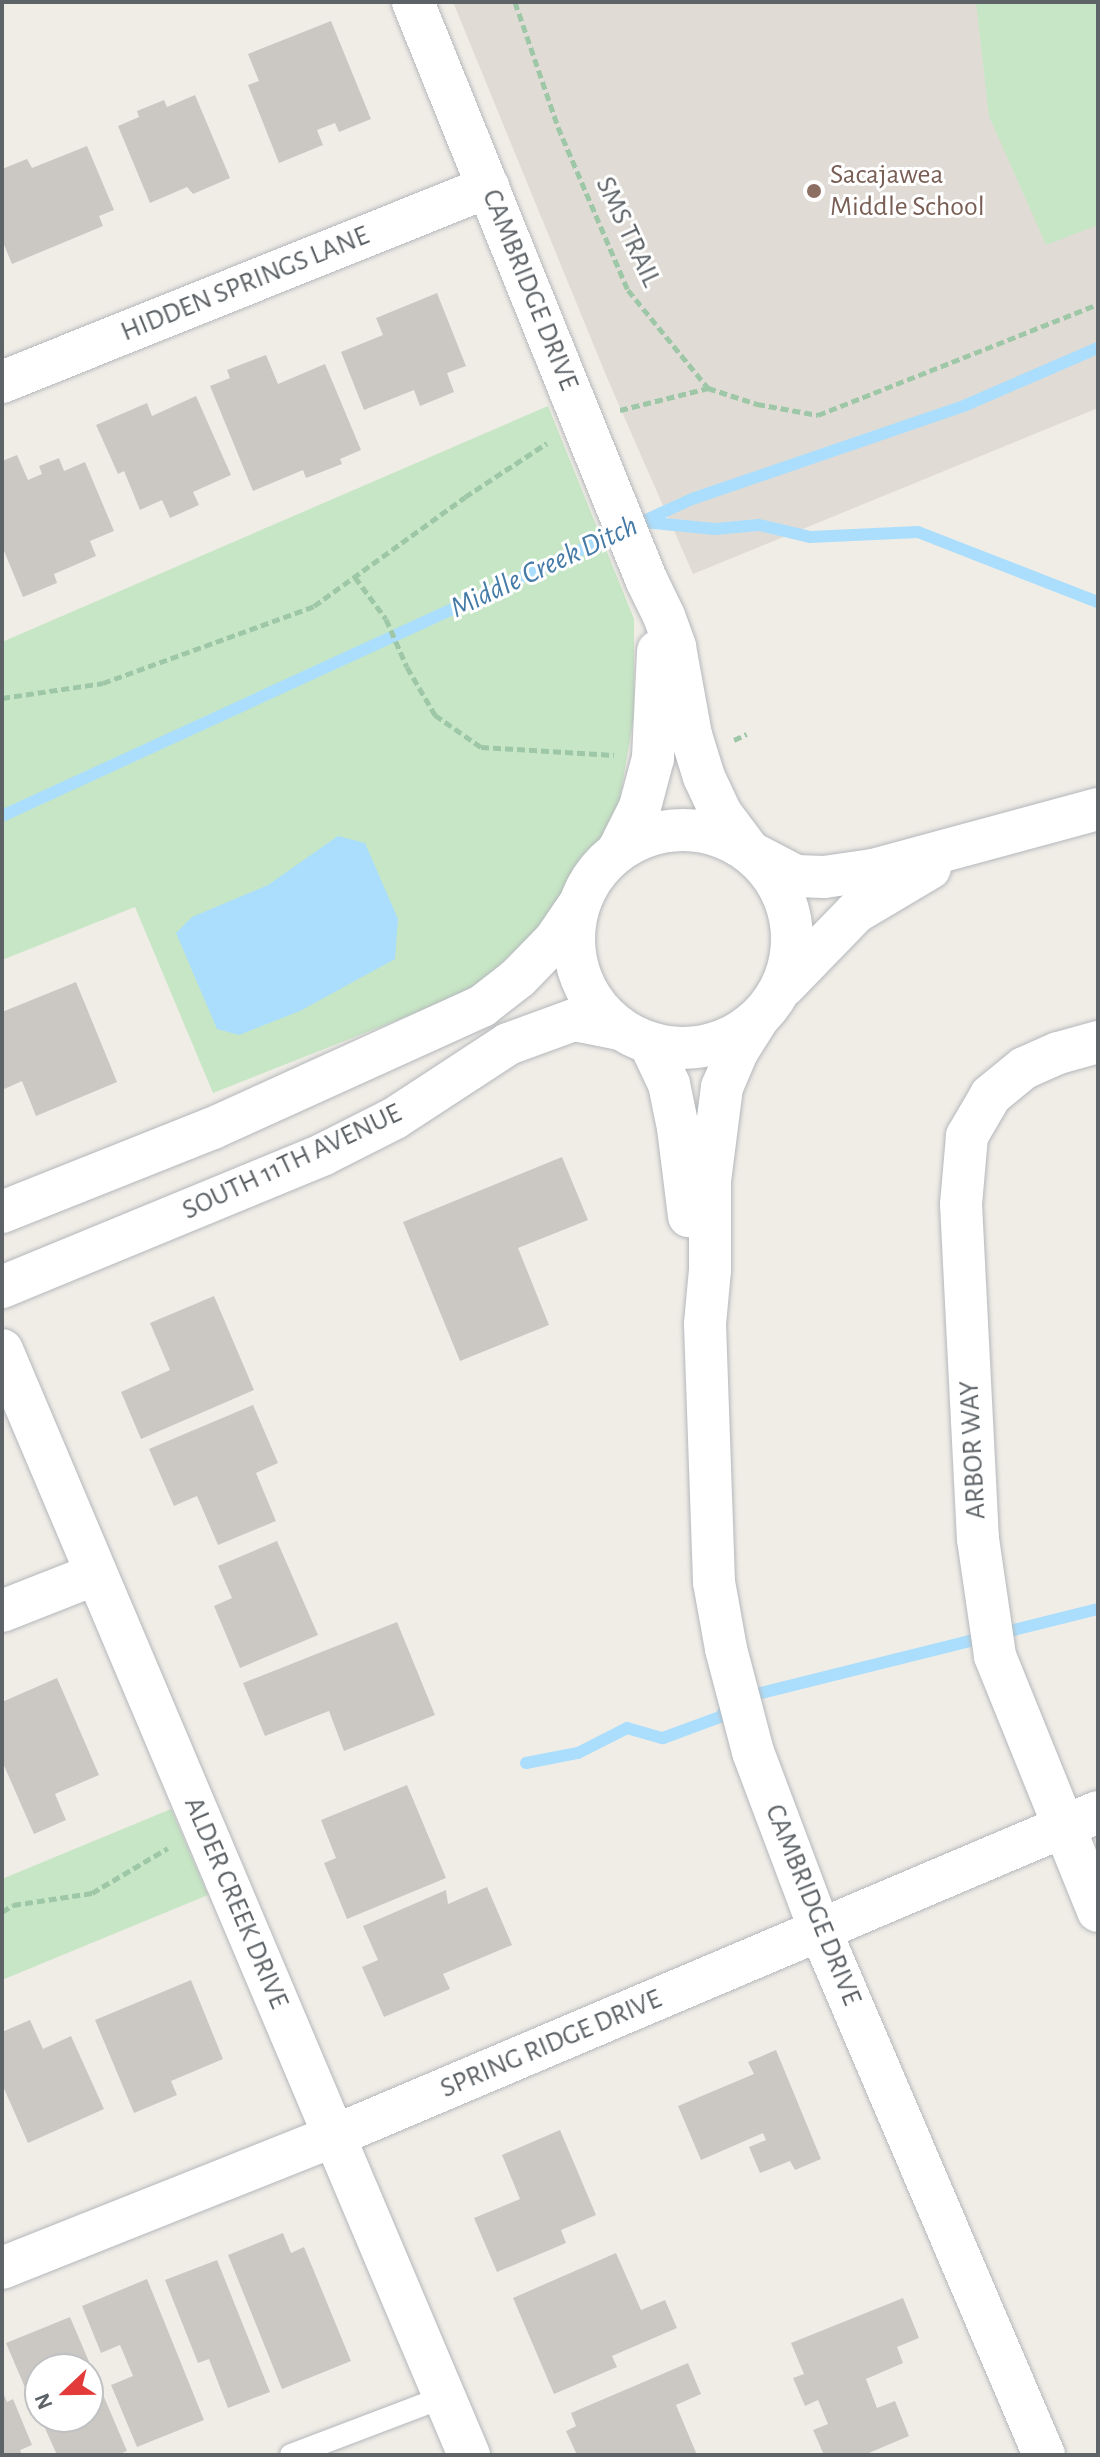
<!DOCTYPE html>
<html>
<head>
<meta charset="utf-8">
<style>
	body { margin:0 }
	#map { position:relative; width:1100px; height:2457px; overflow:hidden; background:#f0ede7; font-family:"Alegreya Sans",sans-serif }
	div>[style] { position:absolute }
	.education>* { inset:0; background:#e0dcd5 }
	.green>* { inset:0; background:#c7e6c5 }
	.water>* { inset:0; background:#abdefc }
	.stream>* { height:12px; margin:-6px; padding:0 6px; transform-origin:6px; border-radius:6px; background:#abdefc }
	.building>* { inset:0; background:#cbc8c3 }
	.path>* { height:5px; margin-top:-2.5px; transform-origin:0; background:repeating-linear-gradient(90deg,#9ec7a7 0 8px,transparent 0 12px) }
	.roads { filter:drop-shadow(0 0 2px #b4b7bb) drop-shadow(0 0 2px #b4b7bb) }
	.lane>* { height:22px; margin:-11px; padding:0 11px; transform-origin:11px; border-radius:11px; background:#fff }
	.street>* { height:42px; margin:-21px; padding:0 21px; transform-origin:21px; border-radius:21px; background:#fff }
	.street>.ring { margin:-21px; padding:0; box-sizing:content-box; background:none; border:42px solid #fff; border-radius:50% }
	.dots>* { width:22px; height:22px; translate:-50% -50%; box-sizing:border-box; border:4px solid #fff; border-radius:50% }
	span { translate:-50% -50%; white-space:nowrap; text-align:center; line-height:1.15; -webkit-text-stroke:6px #fff; paint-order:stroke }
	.education-label { font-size:28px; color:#785e54 }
	.left { translate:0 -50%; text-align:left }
	.street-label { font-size:28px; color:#5e6367 }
	.water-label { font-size:30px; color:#447aa6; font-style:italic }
	.frame { position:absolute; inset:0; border:4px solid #5e6367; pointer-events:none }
	.north { position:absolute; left:24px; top:2353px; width:80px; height:80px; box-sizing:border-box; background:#fff; border:2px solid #bfc1c2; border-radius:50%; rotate:248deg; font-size:22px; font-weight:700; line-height:32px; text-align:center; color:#5e6367 }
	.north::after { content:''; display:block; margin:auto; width:28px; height:36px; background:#e33b3a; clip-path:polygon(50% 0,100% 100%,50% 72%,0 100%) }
</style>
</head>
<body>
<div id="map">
	<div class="education">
		<div style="clip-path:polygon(453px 2px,1098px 2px,1098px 408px,693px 574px,608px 380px)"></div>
	</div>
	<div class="green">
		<div style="clip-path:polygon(976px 2px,1098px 2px,1098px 225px,1046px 245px,989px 116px)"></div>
		<div style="clip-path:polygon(548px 406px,634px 619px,634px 716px,615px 827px,533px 934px,471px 991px,213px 1093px,135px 907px,2px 960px,2px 642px)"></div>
		<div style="clip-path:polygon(171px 1809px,208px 1895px,2px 1980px,2px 1879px)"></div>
	</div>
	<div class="water">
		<div style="clip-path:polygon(338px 836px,365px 843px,398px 919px,395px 959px,300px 1011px,239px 1035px,217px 1029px,176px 933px,192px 917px,268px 885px)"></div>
	</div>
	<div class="stream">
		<div style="left:644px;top:522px;width:71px;rotate:5.6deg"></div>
		<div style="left:715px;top:529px;width:44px;rotate:-5.2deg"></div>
		<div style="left:759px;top:525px;width:52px;rotate:13.2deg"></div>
		<div style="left:810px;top:537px;width:108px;rotate:-2.7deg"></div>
		<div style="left:918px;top:532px;width:193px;rotate:21.3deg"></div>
		<div style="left:2px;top:816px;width:759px;rotate:-24.68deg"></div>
		<div style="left:692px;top:499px;width:290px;rotate:-18.9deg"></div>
		<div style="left:966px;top:405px;width:144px;rotate:-23.4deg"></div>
		<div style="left:526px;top:1763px;width:53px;rotate:-10.9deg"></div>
		<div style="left:578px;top:1753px;width:55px;rotate:-27deg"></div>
		<div style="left:627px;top:1728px;width:37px;rotate:16deg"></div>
		<div style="left:663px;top:1738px;width:61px;rotate:-20.2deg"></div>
		<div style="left:720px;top:1717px;width:21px;rotate:-53deg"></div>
		<div style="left:733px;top:1700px;width:376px;rotate:-14deg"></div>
	</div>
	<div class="building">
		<div style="clip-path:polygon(331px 21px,371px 119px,339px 132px,335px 123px,317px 130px,323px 145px,279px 163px,248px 85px,259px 81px,248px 54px)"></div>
		<div style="clip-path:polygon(195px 95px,230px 178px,193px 194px,187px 187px,150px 203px,118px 126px,139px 117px,137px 111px,164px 100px,167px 107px)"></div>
		<div style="clip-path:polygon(87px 146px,114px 210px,99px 216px,103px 226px,12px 264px,2px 240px,2px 169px,27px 159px,32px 168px)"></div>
		<div style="clip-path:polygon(437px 293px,466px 366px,447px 373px,454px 392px,420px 406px,414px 390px,364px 410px,341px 352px,383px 335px,376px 318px)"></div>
		<div style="clip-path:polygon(266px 355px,278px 384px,325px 364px,361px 450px,340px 459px,342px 464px,306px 478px,303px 470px,253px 491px,210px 386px,230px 378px,227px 370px)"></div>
		<div style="clip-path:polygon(196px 396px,231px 475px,193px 492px,199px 505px,170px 518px,162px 500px,140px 510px,124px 471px,118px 474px,96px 425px,147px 403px,152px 416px)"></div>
		<div style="clip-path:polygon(17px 455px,28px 480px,42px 474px,39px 466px,59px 458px,64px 471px,85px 462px,114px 531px,90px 541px,96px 556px,54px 574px,57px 583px,23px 597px,2px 546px,2px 461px)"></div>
		<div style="clip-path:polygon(76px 982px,117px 1082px,36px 1116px,22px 1081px,2px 1090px,2px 1012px)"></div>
		<div style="clip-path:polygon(562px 1157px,588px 1220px,518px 1248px,549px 1325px,460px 1361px,403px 1222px)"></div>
		<div style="clip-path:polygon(214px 1296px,254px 1390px,141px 1439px,121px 1392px,170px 1370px,150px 1323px)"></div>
		<div style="clip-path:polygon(253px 1405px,278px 1463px,256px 1473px,276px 1521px,218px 1545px,197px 1496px,174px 1506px,149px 1449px)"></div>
		<div style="clip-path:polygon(277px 1541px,318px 1635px,240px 1668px,214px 1606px,232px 1598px,218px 1566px)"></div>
		<div style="clip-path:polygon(397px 1622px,435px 1715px,344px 1751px,329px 1711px,265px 1736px,243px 1683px)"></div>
		<div style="clip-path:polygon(57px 1678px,99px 1775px,55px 1794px,66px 1820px,34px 1834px,2px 1761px,2px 1702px)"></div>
		<div style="clip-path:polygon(407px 1785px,446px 1878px,347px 1919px,324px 1863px,336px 1858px,321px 1820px)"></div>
		<div style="clip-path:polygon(487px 1887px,512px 1945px,443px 1974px,450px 1989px,384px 2017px,362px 1967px,378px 1960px,363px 1926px,446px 1890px,448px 1904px)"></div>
		<div style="clip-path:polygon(191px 1980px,223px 2059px,171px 2081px,177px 2095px,134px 2113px,95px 2020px)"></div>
		<div style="clip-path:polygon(30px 2020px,43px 2049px,71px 2036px,104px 2109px,28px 2143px,2px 2084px,2px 2032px)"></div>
		<div style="clip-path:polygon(776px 2050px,821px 2159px,795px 2170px,790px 2161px,760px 2173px,749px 2147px,766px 2140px,763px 2133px,701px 2160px,678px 2106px,754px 2074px,748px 2062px)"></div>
		<div style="clip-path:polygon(560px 2130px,596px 2215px,561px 2230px,566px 2243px,497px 2272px,474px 2218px,520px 2199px,502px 2155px)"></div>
		<div style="clip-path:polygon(283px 2233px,291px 2253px,304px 2247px,351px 2361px,282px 2389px,228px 2255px)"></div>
		<div style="clip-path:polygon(616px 2253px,641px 2310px,665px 2300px,677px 2328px,612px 2356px,617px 2367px,554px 2394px,513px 2298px)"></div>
		<div style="clip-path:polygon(217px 2260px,270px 2392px,228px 2408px,209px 2359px,198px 2363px,165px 2280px)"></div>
		<div style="clip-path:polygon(147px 2279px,204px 2420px,137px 2447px,111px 2385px,133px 2376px,120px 2345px,101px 2353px,82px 2306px)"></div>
		<div style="clip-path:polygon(903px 2298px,919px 2338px,897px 2347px,903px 2363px,866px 2379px,877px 2408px,895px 2401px,909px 2436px,864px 2455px,824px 2455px,813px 2430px,828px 2424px,818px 2400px,805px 2406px,793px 2378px,804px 2374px,791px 2343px)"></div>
		<div style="clip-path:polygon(70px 2317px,127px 2451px,117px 2455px,57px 2455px,40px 2417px,88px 2417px,88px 2369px,40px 2369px,40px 2391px,37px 2385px,26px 2390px,6px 2343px)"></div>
		<div style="clip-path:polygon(688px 2363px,701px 2394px,676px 2405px,697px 2455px,577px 2455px,566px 2431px,576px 2426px,571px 2413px)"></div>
		<div style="clip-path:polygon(2px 2390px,7px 2402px,13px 2399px,32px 2445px,20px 2450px,22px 2455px,2px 2455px)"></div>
	</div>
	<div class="path">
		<div style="left:515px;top:2px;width:132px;rotate:71deg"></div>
		<div style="left:558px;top:127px;width:177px;rotate:66.8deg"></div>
		<div style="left:628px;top:290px;width:127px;rotate:50.8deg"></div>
		<div style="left:708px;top:388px;width:52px;rotate:18.1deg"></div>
		<div style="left:757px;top:404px;width:62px;rotate:10.2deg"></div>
		<div style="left:818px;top:415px;width:301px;rotate:-21.6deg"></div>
		<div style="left:620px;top:410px;width:91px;rotate:-14deg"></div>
		<div style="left:355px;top:577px;width:52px;rotate:53.6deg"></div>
		<div style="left:386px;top:619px;width:52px;rotate:66.4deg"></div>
		<div style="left:407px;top:667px;width:56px;rotate:59.7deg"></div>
		<div style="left:435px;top:715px;width:56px;rotate:34.8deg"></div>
		<div style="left:481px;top:747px;width:133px;rotate:3.4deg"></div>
		<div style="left:2px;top:698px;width:102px;rotate:-8.4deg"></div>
		<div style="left:103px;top:683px;width:225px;rotate:-20deg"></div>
		<div style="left:314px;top:606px;width:186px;rotate:-35.8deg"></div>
		<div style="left:465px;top:497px;width:98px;rotate:-33.4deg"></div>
		<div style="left:734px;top:740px;width:14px;rotate:-25deg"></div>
		<div style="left:2px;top:1912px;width:13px;rotate:-32deg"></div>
		<div style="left:13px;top:1905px;width:80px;rotate:-8.6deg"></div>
		<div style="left:92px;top:1893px;width:88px;rotate:-30.6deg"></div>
	</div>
	<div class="roads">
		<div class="lane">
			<div style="left:291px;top:2455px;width:164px;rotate:-20.8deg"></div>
		</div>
		<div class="street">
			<div style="left:413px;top:2px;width:622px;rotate:68.01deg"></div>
			<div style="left:646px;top:579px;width:41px;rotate:64.1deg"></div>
			<div style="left:664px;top:616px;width:33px;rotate:70deg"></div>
			<div style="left:675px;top:647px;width:89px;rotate:79.7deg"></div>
			<div style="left:691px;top:735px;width:44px;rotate:72.8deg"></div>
			<div style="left:704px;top:777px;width:38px;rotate:65deg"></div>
			<div style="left:720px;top:812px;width:50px;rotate:53.1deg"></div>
			<div style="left:750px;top:852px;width:52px;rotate:27.6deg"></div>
			<div style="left:796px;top:876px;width:28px;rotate:2deg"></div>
			<div style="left:824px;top:877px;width:49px;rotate:-8.1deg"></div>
			<div style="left:873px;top:870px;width:233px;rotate:-15.2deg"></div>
			<div style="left:2px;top:382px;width:524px;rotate:-21.86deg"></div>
			<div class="ring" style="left:574px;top:830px;width:176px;height:176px"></div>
			<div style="left:618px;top:851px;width:49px;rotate:-63.4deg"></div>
			<div style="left:640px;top:807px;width:51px;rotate:-75.1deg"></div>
			<div style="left:653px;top:758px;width:107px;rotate:-87.3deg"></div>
			<div style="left:784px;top:986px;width:103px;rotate:-45.8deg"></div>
			<div style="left:856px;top:912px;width:86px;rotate:-30.7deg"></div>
			<div style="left:757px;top:1020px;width:38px;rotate:122deg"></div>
			<div style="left:737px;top:1052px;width:38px;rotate:113deg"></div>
			<div style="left:722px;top:1087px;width:95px;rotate:97.3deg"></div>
			<div style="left:710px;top:1181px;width:89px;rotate:90deg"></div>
			<div style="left:710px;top:1270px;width:54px;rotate:95.3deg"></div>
			<div style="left:705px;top:1324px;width:258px;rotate:88deg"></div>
			<div style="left:714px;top:1582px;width:68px;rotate:79.8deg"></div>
			<div style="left:726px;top:1649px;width:106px;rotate:75.3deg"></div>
			<div style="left:753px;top:1752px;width:190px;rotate:69.4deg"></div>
			<div style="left:820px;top:1930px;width:571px;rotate:66.89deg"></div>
			<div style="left:1098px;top:1042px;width:41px;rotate:164.6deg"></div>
			<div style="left:1058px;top:1053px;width:37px;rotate:156deg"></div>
			<div style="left:1024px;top:1068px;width:43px;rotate:140.7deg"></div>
			<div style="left:991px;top:1095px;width:48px;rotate:120.3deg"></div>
			<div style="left:967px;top:1136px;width:68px;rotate:95deg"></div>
			<div style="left:961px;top:1204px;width:335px;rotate:87.1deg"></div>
			<div style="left:978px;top:1539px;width:118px;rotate:81.7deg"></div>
			<div style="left:995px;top:1656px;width:275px;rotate:68deg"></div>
			<div style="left:650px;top:1044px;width:44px;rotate:64.6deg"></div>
			<div style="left:669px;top:1084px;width:45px;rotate:78.4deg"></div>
			<div style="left:678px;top:1128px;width:89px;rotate:82.9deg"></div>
			<div style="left:2px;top:1212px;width:225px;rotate:-21.7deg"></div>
			<div style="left:211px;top:1129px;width:298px;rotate:-24.4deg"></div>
			<div style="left:482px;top:1006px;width:46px;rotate:-37.9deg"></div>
			<div style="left:518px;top:978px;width:52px;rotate:-45.8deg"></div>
			<div style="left:554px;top:941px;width:42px;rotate:-55.6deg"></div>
			<div style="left:2px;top:1287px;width:346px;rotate:-22.4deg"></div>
			<div style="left:322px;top:1155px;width:82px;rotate:-26.9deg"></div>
			<div style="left:395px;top:1118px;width:135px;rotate:-33.2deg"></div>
			<div style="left:508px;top:1044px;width:70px;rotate:-20deg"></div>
			<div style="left:574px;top:1020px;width:46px;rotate:11.3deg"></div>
			<div style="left:2px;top:1350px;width:1200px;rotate:67.09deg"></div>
			<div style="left:2px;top:1611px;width:101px;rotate:-21.5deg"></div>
			<div style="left:2px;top:2268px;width:357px;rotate:-21.7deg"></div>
			<div style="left:334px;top:2136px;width:830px;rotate:-22.98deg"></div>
		</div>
	</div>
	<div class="dots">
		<div style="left:814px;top:191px;background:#8d6e63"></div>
	</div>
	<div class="education-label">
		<span class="left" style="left:830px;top:191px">Sacajawea<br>Middle School</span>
	</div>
	<div class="street-label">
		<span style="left:628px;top:232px;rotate:65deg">SMS TRAIL</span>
		<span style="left:245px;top:284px;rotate:-22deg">HIDDEN SPRINGS LANE</span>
		<span style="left:530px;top:290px;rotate:68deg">CAMBRIDGE DRIVE</span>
		<span style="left:292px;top:1162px;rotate:-25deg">SOUTH 11TH AVENUE</span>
		<span style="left:973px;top:1450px;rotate:-93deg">ARBOR WAY</span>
		<span style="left:236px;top:1903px;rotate:67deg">ALDER CREEK DRIVE</span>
		<span style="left:813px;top:1905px;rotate:68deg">CAMBRIDGE DRIVE</span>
		<span style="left:551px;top:2044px;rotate:-23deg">SPRING RIDGE DRIVE</span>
	</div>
	<div class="water-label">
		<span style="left:544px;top:567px;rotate:-25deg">Middle Creek Ditch</span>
	</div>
	<div class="frame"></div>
	<div class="north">N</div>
</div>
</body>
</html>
